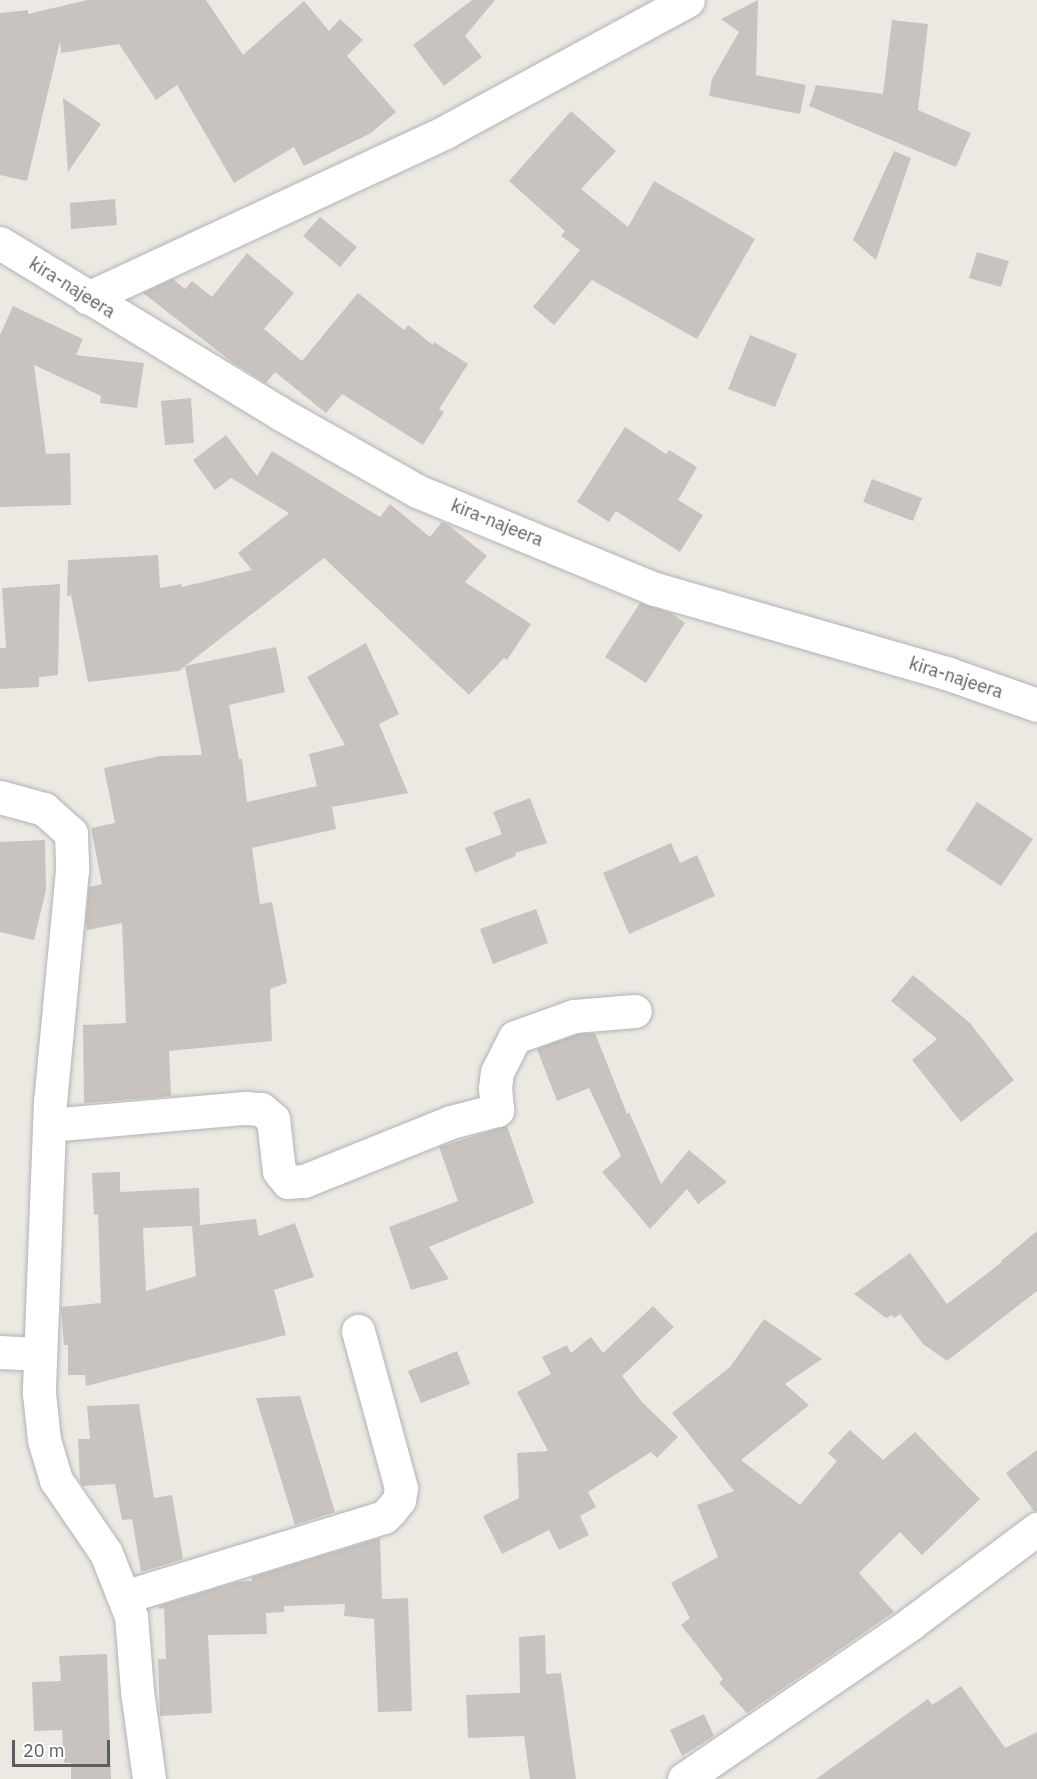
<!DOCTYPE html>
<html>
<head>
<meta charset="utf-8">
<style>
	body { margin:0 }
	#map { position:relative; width:1037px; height:1779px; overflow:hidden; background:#ece9e2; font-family:"IBM Plex Sans",sans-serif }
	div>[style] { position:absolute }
	.building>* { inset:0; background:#c8c3bf }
	.roads { filter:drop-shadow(0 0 2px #afb3b7) drop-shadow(0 0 2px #afb3b7) }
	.minor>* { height:33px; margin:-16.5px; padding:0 16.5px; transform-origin:16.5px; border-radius:16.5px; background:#fff }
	span { translate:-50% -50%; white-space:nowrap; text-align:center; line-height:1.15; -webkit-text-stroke:4.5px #fff; paint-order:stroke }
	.street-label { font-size:18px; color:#5a5e62 }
	.scale { position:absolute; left:12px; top:1740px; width:98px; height:27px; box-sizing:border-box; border:3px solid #5a5e62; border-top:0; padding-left:8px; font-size:18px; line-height:21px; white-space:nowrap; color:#5a5e62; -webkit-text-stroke:4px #fff; paint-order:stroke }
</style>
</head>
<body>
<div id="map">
	<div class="building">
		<div style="clip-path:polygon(87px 0,206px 0,243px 55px,304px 1px,329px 31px,340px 19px,363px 40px,347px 56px,396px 112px,371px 133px,304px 166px,294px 147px,234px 183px,177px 85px,156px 100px,119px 44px,61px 53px,60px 41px,27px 181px,0 175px,0 13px,28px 10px,28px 14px)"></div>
		<div style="clip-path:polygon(472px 0,495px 0,465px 36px,482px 57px,444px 86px,413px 45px)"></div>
		<div style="clip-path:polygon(758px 0,756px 75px,806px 85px,800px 114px,709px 96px,712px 79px,739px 32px,721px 19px)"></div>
		<div style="clip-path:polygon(892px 20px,928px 24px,918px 110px,971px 133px,956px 167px,809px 106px,816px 85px,883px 94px)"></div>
		<div style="clip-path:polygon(63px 98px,101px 124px,68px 172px)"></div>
		<div style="clip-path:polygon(571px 111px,616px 151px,581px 189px,628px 227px,654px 181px,755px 239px,697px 339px,592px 280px,554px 325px,533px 307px,580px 250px,561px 236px,565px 231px,509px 181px)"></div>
		<div style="clip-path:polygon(894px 151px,911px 158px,876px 260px,853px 240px)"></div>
		<div style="clip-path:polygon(115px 199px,117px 225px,71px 229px,70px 203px)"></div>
		<div style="clip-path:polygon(320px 217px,357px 247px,340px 267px,303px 236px)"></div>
		<div style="clip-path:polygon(977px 252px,1009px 261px,1001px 287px,969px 278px)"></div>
		<div style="clip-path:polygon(247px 253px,294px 293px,264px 329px,302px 361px,358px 293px,404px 330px,408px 325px,433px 345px,434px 342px,468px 364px,439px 409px,444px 412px,423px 445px,342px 394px,326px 413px,275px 372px,266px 383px,232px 362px,143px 293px,173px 279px,185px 289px,192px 281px,212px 297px)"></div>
		<div style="clip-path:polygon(13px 306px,83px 339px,76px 355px,144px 363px,137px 408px,100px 403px,101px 396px,34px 365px,46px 454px,70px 453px,71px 505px,0 507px,0 335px)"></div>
		<div style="clip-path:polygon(750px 335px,797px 354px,775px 407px,728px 389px)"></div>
		<div style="clip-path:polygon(191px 398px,194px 443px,165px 445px,161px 401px)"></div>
		<div style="clip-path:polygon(625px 427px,666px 454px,669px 450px,697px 467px,678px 500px,703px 515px,680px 552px,616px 511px,609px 522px,577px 502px)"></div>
		<div style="clip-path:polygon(226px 435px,257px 476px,272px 451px,380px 517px,390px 504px,430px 537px,442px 522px,447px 524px,487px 556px,465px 582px,531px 624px,507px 660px,504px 658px,469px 695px,324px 558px,185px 666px,276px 647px,285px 692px,229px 705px,239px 759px,242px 759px,247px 802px,317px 786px,309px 754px,345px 745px,307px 677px,366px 643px,399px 714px,379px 724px,408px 793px,332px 807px,336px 829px,252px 848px,260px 904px,272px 902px,287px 983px,270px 989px,272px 1041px,169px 1051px,171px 1096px,84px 1103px,83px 1025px,126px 1023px,122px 923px,87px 930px,86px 923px,89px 887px,102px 884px,91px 828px,115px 823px,104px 768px,160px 756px,202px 755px,185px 666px,179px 671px,88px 682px,71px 595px,67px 596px,68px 560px,158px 555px,160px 588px,181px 584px,182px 587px,252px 570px,238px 553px,289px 513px,231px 478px,215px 490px,193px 460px)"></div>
		<div style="clip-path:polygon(872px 479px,922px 498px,913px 521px,863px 502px)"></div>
		<div style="clip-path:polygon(60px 584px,58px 675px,39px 677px,39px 687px,0 689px,0 648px,6px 648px,2px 588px)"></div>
		<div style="clip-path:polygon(640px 603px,671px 613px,685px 623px,646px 683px,605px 657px)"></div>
		<div style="clip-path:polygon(530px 798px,547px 843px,515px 853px,516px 856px,475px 873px,465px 848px,502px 834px,493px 812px)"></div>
		<div style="clip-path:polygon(977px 802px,1033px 839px,1001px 886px,946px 850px)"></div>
		<div style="clip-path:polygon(45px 840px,46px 890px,34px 940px,0 932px,0 842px)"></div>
		<div style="clip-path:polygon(671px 843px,680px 863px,697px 855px,715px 896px,629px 934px,603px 873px)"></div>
		<div style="clip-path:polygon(536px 909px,548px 943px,493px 964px,480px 929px)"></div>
		<div style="clip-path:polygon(913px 975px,970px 1023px,1014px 1080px,961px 1122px,912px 1060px,937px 1039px,891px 1001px)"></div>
		<div style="clip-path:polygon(595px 1033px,627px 1114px,629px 1112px,661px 1184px,689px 1150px,727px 1182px,698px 1204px,687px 1189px,650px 1229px,602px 1172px,621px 1156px,589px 1088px,557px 1101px,537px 1049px,578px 1034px)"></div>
		<div style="clip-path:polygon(507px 1126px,534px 1203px,429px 1247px,449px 1279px,411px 1290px,389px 1227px,458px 1201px,439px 1147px)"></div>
		<div style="clip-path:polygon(evenodd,120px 1172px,120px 1192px,199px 1188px,200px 1225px,256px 1219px,259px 1236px,295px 1223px,314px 1277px,274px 1290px,286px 1335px,86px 1386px,85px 1375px,68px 1375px,68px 1345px,64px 1345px,61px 1307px,101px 1303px,98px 1214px,94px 1215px,92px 1173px,120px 1172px,192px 1226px,196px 1276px,146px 1291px,143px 1228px,192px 1226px)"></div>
		<div style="clip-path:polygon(1037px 1231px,1037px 1291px,947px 1361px,923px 1344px,900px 1314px,894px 1318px,892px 1315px,886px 1318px,854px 1294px,910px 1253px,947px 1304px,1002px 1262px,1001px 1261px)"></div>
		<div style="clip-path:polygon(653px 1306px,674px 1327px,622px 1376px,642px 1402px,678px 1437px,657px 1458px,651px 1452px,588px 1492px,596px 1507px,580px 1516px,589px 1535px,559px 1550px,549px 1530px,502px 1554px,483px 1516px,519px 1498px,517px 1453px,548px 1451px,517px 1392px,551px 1374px,542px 1357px,567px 1345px,571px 1353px,591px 1337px,603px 1353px)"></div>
		<div style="clip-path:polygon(764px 1319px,822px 1359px,785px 1384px,809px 1405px,741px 1460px,800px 1505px,837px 1461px,828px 1453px,850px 1430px,883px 1460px,915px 1432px,980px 1499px,922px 1555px,900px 1532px,859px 1573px,894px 1612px,747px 1713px,719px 1683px,723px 1679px,681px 1625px,690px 1618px,671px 1583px,718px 1557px,697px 1505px,734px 1491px,672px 1413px,730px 1367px)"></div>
		<div style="clip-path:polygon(457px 1351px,470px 1384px,421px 1403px,408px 1371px)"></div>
		<div style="clip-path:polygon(300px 1396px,335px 1512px,295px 1525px,256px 1398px)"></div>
		<div style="clip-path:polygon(139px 1404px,154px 1498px,172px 1495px,183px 1559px,141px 1572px,132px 1519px,122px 1520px,115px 1484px,83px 1486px,80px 1482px,78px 1439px,90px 1439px,87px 1406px)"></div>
		<div style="clip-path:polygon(1037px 1450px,1037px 1511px,1034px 1511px,1006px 1473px)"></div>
		<div style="clip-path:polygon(380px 1538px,382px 1599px,408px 1598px,412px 1711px,378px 1712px,374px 1619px,344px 1616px,345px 1604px,284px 1606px,284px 1612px,266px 1613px,267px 1634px,208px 1635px,212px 1713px,160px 1716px,158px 1659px,166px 1659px,164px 1608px,159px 1609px,159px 1606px,237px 1582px,252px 1581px,252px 1577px)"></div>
		<div style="clip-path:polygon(545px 1635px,546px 1674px,561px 1673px,576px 1779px,530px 1779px,524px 1736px,468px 1738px,466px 1695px,520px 1693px,519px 1637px)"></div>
		<div style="clip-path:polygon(107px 1654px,111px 1779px,71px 1779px,71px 1763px,64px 1763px,62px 1730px,34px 1731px,32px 1682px,61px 1681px,59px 1656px)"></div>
		<div style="clip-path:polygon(961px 1686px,1005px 1748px,1037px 1732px,1037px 1779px,816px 1779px,928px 1699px,932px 1705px)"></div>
		<div style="clip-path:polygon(704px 1714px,714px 1736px,682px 1756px,670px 1730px)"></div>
	</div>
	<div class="roads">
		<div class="minor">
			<div style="left:0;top:243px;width:329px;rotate:31.3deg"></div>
			<div style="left:281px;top:414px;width:156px;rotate:29.5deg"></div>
			<div style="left:417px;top:491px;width:257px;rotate:22.4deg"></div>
			<div style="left:655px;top:589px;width:306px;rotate:16.1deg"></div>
			<div style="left:949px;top:674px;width:93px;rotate:19.4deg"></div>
			<div style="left:88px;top:298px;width:396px;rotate:-24.9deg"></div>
			<div style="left:447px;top:131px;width:274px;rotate:-28.5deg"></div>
			<div style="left:0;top:797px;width:46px;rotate:15.3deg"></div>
			<div style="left:44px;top:809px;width:36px;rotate:42deg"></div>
			<div style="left:71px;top:833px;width:37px;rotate:88deg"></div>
			<div style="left:72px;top:870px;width:232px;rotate:95.4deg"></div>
			<div style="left:50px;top:1101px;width:292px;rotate:92.2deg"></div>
			<div style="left:39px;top:1393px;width:47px;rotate:83.9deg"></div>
			<div style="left:44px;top:1440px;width:42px;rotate:73.3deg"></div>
			<div style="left:56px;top:1480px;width:88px;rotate:55.6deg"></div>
			<div style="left:106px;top:1553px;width:68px;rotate:68.4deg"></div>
			<div style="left:131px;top:1616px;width:75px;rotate:85.4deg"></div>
			<div style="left:137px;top:1691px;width:89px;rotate:82.2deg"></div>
			<div style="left:49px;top:1125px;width:197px;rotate:-5deg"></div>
			<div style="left:245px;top:1108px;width:16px;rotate:4deg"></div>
			<div style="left:261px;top:1109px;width:16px;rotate:40deg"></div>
			<div style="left:273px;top:1119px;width:52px;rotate:83.4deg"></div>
			<div style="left:279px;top:1171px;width:14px;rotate:51deg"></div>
			<div style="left:288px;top:1182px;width:16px;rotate:-4deg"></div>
			<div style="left:304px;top:1181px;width:158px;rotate:-21.9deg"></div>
			<div style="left:451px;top:1122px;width:48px;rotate:-14.6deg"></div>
			<div style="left:497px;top:1110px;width:22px;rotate:-95deg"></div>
			<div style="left:495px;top:1088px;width:16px;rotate:-83deg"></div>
			<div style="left:497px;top:1072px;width:39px;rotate:-63deg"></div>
			<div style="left:515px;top:1037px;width:63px;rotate:-19.6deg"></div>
			<div style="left:574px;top:1016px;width:61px;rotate:-4.7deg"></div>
			<div style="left:0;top:1352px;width:40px;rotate:2.9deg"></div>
			<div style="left:124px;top:1597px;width:272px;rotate:-17.1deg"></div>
			<div style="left:384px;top:1517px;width:8px;rotate:-45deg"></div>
			<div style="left:390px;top:1511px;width:14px;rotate:-51deg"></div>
			<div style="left:399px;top:1500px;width:12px;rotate:-81deg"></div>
			<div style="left:401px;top:1488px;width:163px;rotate:-105.3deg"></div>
			<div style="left:684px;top:1779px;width:274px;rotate:-34.4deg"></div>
			<div style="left:910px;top:1624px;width:159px;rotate:-36.8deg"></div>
		</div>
	</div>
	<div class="street-label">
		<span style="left:72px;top:288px;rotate:32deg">kira-najeera</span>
		<span style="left:497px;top:523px;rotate:22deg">kira-najeera</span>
		<span style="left:956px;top:678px;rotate:18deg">kira-najeera</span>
	</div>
	<div class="scale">20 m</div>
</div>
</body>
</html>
